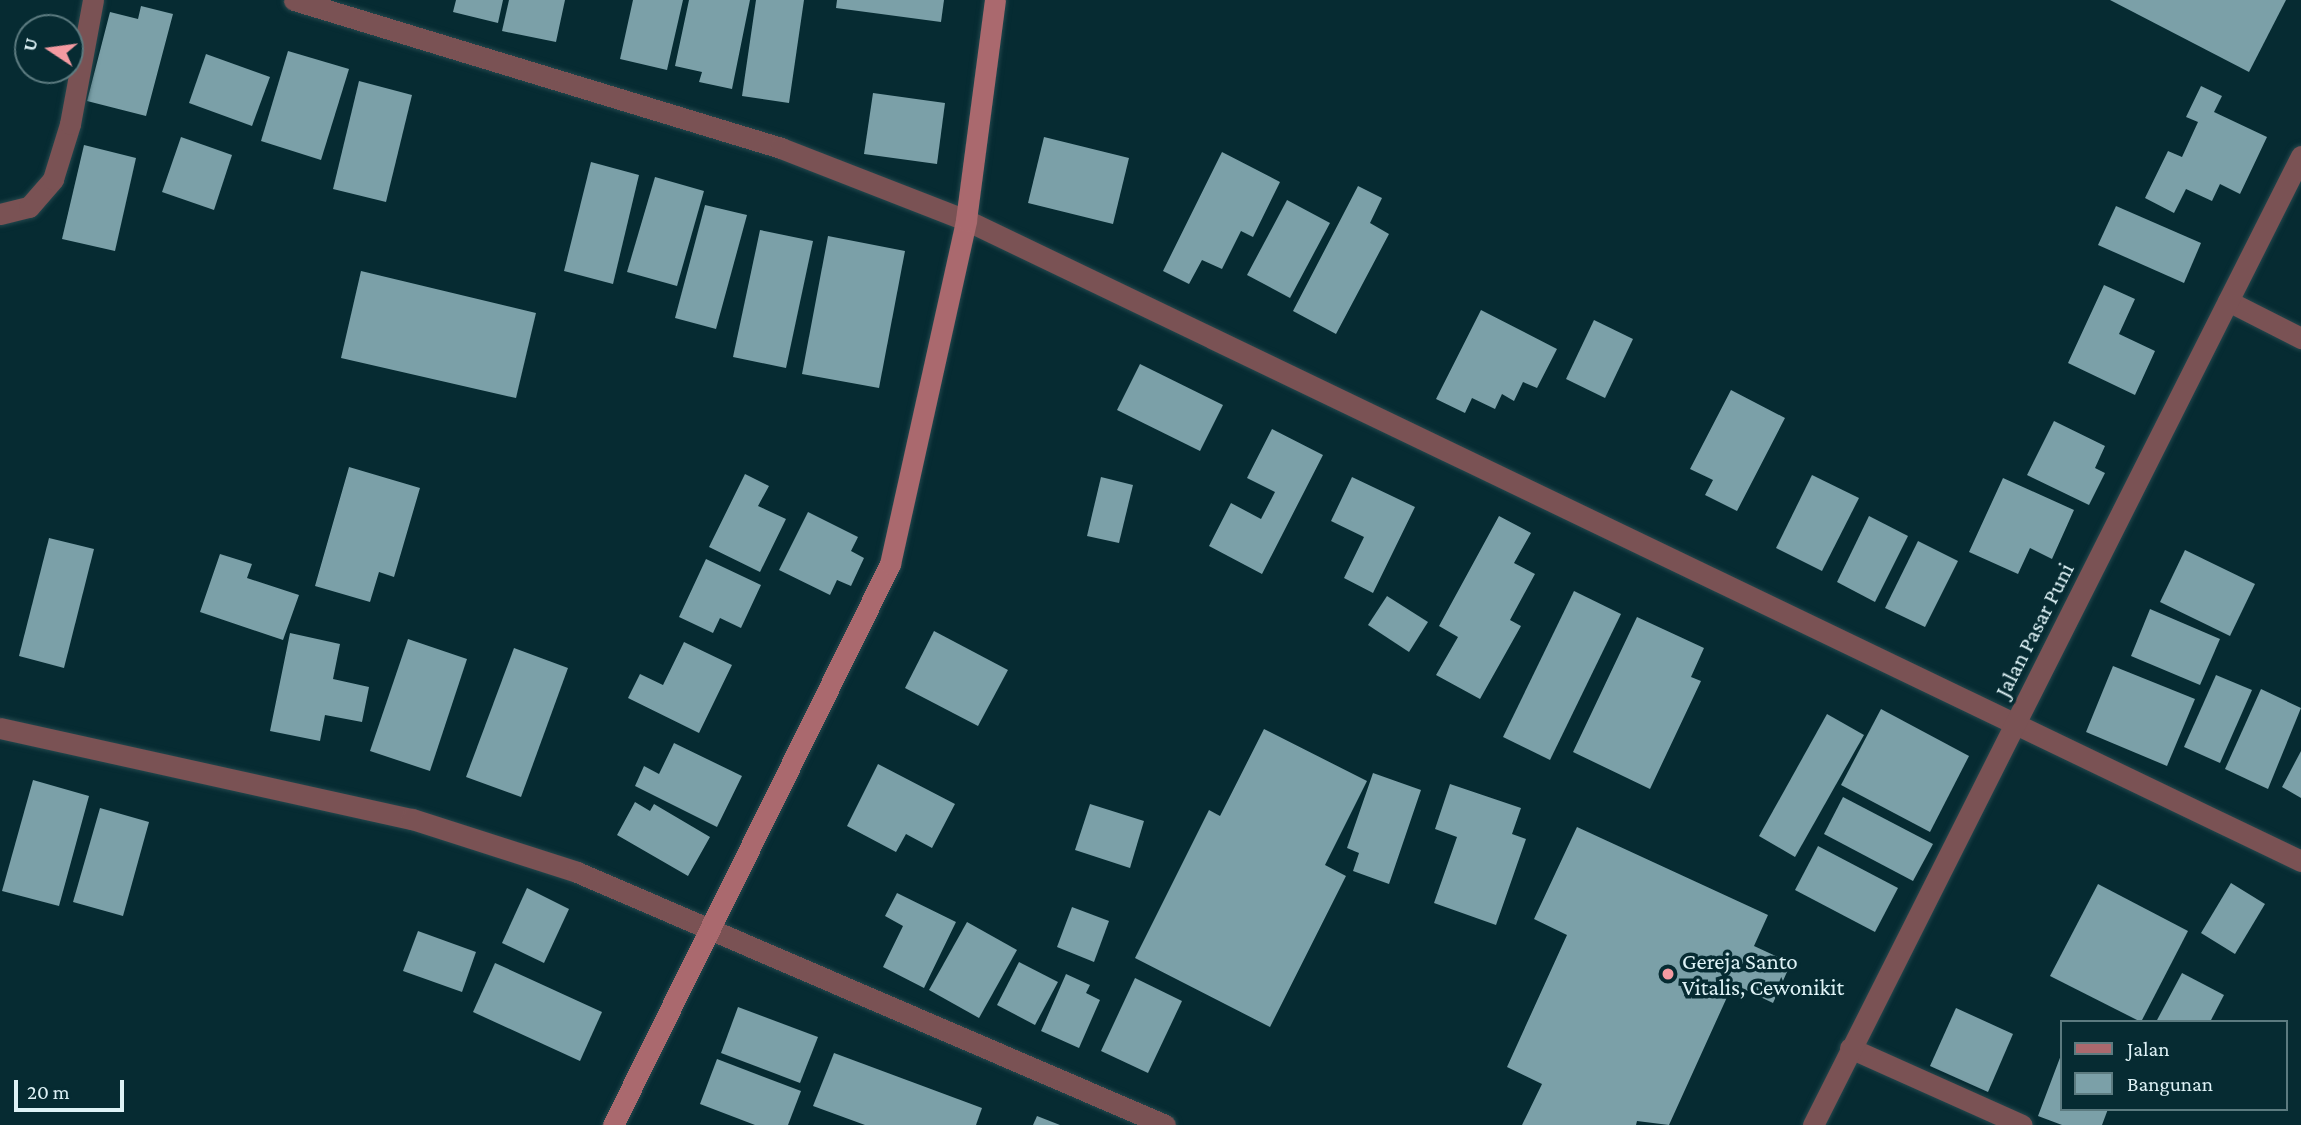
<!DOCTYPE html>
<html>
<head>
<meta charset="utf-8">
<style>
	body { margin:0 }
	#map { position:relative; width:2301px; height:1125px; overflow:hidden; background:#062b32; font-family:"Crimson Pro",serif }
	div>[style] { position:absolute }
	.building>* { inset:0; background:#7ba0a8 }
	.roads { filter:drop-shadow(0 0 2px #24474d) drop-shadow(0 0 2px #24474d) }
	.street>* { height:21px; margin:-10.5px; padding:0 10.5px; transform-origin:10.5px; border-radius:10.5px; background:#7a5254 }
	.secondary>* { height:21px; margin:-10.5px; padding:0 10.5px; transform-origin:10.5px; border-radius:10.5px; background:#aa696e }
	.dots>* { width:19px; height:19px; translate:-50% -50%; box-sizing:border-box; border:4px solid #062b32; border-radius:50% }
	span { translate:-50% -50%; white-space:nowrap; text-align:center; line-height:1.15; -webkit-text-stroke:7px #062b32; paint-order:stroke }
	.street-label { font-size:23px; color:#def2f6 }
	.poi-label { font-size:23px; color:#def2f6 }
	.left { translate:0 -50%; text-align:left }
	.legend { position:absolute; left:2060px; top:1020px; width:228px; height:91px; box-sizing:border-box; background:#062b32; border:2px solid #5c7b80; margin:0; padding:9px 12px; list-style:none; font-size:21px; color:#def2f6 }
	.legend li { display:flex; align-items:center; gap:14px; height:35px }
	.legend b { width:35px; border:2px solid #5c7b80 }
	.north { position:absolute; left:14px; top:14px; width:70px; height:70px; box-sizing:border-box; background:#062b32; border:2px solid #5c7b80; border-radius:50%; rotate:283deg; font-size:19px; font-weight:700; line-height:28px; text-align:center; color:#def2f6 }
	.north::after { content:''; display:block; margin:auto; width:24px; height:32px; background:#f49aa1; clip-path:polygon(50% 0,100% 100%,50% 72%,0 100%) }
	.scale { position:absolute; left:14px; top:1080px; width:110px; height:32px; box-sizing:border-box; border:4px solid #def2f6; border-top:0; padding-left:9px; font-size:21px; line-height:24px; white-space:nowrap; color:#def2f6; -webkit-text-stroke:5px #062b32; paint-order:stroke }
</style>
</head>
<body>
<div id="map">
	<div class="building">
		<div style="clip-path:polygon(456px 0,503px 0,498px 23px,453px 12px)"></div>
		<div style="clip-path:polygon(509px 0,565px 0,556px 42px,502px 31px)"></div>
		<div style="clip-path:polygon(633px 0,683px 0,667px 70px,620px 59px)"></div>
		<div style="clip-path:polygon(689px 0,750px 0,732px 89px,699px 82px,702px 72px,675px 66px)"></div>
		<div style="clip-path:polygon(756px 0,804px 0,789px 103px,742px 96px)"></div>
		<div style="clip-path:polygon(837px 0,944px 0,941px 22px,836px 8px)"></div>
		<div style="clip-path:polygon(2110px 0,2286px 0,2249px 72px)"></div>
		<div style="clip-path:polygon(141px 6px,173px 14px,146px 116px,87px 101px,110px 12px,138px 19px)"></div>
		<div style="clip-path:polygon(288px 51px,349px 69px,321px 160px,261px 141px)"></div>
		<div style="clip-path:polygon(206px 54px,270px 77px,252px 126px,189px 103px)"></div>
		<div style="clip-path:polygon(359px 81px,412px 95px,386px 202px,333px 189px)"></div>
		<div style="clip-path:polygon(2201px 86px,2222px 96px,2214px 112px,2267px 137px,2240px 194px,2220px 184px,2212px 201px,2186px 189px,2174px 213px,2145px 198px,2168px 151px,2182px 157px,2198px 122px,2186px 117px)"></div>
		<div style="clip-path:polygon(873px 93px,945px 103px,937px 164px,864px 154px)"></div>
		<div style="clip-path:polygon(181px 137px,232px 155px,214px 210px,162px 192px)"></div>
		<div style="clip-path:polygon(1044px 137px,1129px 158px,1113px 224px,1028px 203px)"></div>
		<div style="clip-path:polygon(84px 145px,136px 158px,115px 251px,62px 239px)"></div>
		<div style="clip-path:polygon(1222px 152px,1280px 182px,1253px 237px,1241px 231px,1222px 269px,1202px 260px,1189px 284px,1163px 271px)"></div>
		<div style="clip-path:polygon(591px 162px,639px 175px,613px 284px,564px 271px)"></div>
		<div style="clip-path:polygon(655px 177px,704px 191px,677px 286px,627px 272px)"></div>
		<div style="clip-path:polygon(1358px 186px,1382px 198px,1370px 223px,1389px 234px,1336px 334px,1293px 311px)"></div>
		<div style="clip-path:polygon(1287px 200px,1330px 223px,1290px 298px,1247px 275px)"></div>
		<div style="clip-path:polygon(705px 205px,747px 215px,716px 329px,675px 318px)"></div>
		<div style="clip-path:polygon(2116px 206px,2201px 243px,2184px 283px,2098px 245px)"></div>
		<div style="clip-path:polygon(760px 230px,813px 241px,786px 368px,733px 357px)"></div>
		<div style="clip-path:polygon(828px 236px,905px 251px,879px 388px,802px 374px)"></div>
		<div style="clip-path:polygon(361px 271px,536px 313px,516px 398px,341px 358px)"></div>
		<div style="clip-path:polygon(2104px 285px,2135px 299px,2119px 334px,2155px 351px,2135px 395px,2068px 363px)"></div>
		<div style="clip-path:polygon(1481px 310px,1557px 349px,1537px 388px,1523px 382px,1514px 401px,1502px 394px,1495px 409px,1472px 398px,1465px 413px,1436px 399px)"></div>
		<div style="clip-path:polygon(1594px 320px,1633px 339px,1605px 398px,1566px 379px)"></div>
		<div style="clip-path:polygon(1140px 364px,1223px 405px,1200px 451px,1117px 410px)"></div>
		<div style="clip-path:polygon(1731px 390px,1785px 418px,1737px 511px,1705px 495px,1713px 480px,1690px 469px)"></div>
		<div style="clip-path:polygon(2054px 421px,2105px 446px,2095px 468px,2105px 473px,2089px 505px,2027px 475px)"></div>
		<div style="clip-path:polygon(1272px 429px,1323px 455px,1262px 574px,1209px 546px,1231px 503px,1261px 519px,1275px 492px,1247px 478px)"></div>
		<div style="clip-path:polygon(349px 467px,420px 488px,394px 577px,379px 572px,370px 602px,315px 586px)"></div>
		<div style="clip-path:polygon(745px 474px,769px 486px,758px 506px,786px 519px,760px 572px,709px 547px)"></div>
		<div style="clip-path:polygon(1812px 475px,1859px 498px,1822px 571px,1776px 548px)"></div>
		<div style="clip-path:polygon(1101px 477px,1133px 485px,1119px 543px,1087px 536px)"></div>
		<div style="clip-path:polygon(1352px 477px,1415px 507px,1373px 593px,1344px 578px,1364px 537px,1331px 521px)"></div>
		<div style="clip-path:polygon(2003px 478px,2074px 510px,2052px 559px,2030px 548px,2018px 574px,1969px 552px)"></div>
		<div style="clip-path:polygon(808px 512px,858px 537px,851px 551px,864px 558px,851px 586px,837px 580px,830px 595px,779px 570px)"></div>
		<div style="clip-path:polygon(1499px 516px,1531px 533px,1514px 563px,1535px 574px,1510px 620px,1521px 626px,1480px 699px,1436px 675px,1458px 637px,1439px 626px)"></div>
		<div style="clip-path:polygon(1869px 516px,1908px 536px,1875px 602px,1837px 582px)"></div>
		<div style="clip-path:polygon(49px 538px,94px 549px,64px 668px,19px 656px)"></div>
		<div style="clip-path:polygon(1918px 541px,1958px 561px,1925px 627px,1885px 608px)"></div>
		<div style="clip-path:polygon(2185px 550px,2255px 584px,2230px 636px,2160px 602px)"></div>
		<div style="clip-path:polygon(220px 554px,252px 564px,247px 578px,299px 595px,283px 640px,200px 612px)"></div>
		<div style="clip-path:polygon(706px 559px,761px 585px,741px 628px,720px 618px,713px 633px,679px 617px)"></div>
		<div style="clip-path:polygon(1574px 591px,1621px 614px,1550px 760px,1503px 737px)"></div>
		<div style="clip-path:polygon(1387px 596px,1428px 622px,1409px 652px,1368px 625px)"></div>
		<div style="clip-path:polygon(2150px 609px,2220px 639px,2200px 685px,2131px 656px)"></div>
		<div style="clip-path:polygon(1637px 617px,1704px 648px,1691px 677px,1701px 681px,1650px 789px,1573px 752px)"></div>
		<div style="clip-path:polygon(934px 631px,1008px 670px,978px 726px,905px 688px)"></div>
		<div style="clip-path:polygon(290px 633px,340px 644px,333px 679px,369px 687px,362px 722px,325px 715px,320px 741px,270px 731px)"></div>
		<div style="clip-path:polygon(408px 639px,467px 659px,430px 771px,370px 751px)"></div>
		<div style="clip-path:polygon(684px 642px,732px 665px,699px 733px,628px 698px,640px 674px,663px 685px)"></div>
		<div style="clip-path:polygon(514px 648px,568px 668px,521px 797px,466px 777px)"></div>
		<div style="clip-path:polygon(2113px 666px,2195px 699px,2167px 766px,2086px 732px)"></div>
		<div style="clip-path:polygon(2216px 675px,2252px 690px,2220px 763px,2184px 747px)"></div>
		<div style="clip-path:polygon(2261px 689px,2301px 708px,2268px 789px,2225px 769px)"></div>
		<div style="clip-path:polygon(1881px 709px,1969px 756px,1930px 832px,1841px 785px)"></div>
		<div style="clip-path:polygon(1827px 714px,1864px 735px,1795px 857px,1759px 836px)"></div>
		<div style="clip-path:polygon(1264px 729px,1367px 781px,1325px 865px,1346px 876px,1270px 1027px,1135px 958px,1209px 810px,1220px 816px)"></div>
		<div style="clip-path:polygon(674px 743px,742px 776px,717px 827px,635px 786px,644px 766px,659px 774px)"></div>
		<div style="clip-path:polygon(2301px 751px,2301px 798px,2282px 787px)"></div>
		<div style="clip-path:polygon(878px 764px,955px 804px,932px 848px,906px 834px,896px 852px,847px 826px)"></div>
		<div style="clip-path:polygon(1373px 773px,1421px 790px,1389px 884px,1353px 871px,1359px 853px,1347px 848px)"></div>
		<div style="clip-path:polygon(33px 780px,89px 796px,59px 906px,2px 891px)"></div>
		<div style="clip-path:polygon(1450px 784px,1521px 808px,1512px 834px,1526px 839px,1496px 925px,1434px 903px,1457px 837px,1435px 829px)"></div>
		<div style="clip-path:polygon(1843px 797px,1933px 844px,1913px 881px,1824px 834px)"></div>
		<div style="clip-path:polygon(635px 802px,650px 811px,654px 804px,710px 837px,688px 876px,617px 835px)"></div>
		<div style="clip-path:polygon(1090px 804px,1144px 821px,1130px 868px,1075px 850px)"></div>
		<div style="clip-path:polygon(100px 808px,149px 822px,123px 916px,73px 902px)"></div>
		<div style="clip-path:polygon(1577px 827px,1768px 915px,1754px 946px,1791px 963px,1773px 1003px,1733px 984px,1669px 1125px,1637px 1121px,1636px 1125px,1522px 1125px,1542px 1084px,1507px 1067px,1567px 935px,1534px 919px)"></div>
		<div style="clip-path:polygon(1818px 846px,1898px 888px,1875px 932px,1795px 890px)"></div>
		<div style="clip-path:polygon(2231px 883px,2265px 904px,2235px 954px,2201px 933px)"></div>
		<div style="clip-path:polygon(2098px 884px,2188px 931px,2141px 1022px,2050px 976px)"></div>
		<div style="clip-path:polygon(527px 888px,569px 909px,544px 963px,502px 943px)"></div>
		<div style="clip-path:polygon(897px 893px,956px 922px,924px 988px,883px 967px,903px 926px,885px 916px)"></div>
		<div style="clip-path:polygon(1072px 907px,1109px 921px,1094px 962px,1057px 947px)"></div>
		<div style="clip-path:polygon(967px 922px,1017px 950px,979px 1018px,929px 990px)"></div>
		<div style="clip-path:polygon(418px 931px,476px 952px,462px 992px,403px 971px)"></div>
		<div style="clip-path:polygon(1019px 962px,1058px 982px,1035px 1025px,997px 1005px)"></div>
		<div style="clip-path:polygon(495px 963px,602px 1012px,580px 1061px,473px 1012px)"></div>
		<div style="clip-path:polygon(2182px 973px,2224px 995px,2210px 1022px,2156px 1022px)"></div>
		<div style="clip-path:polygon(1066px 974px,1090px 985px,1086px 993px,1100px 1000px,1079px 1048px,1041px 1031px)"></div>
		<div style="clip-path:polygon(1135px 978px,1182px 1001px,1148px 1073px,1101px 1051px)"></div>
		<div style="clip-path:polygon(738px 1007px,818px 1037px,800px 1083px,721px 1053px)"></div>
		<div style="clip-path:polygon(1956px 1008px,2013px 1034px,1988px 1092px,1930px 1066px)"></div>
		<div style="clip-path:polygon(834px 1053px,982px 1108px,976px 1125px,865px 1125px,813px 1106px)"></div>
		<div style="clip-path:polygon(2061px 1055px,2061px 1109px,2108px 1109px,2102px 1125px,2062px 1125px,2038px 1116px)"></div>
		<div style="clip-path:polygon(717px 1059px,801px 1091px,788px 1125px,755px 1125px,700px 1104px)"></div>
		<div style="clip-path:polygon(1037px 1116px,1060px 1125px,1033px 1125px)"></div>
	</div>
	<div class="roads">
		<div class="street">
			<div style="left:294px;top:0;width:509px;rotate:16.9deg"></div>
			<div style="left:781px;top:148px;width:199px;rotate:21.3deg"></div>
			<div style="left:966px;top:220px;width:1481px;rotate:25.65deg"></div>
			<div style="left:0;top:214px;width:30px;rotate:-14deg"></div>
			<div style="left:29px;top:207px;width:37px;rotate:-49deg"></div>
			<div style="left:53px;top:179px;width:58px;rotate:-72.8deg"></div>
			<div style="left:70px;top:124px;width:126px;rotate:-79.5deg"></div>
			<div style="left:2228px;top:301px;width:82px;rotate:26.9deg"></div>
			<div style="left:0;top:728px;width:422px;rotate:12.5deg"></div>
			<div style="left:412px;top:819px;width:173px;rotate:17.8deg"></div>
			<div style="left:577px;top:872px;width:640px;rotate:23.28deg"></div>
			<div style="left:1850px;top:1048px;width:188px;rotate:24.1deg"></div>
			<div style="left:1813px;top:1125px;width:1085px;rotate:-63.27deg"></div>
		</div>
		<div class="secondary">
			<div style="left:613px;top:1125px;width:626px;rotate:-63.72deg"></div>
			<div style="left:890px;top:564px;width:352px;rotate:-77.5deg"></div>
			<div style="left:966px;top:220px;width:222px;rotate:-82.5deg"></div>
		</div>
	</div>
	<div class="dots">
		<div style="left:1668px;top:974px;background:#f49aa1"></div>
	</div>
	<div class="street-label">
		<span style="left:2034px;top:630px;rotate:-63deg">Jalan Pasar Puni</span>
	</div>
	<div class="poi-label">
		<span class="left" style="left:1682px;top:974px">Gereja Santo<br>Vitalis, Cewonikit</span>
	</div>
	<ul class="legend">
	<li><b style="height:9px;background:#aa696e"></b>Jalan</li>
	<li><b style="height:19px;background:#7ba0a8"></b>Bangunan</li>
	</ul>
	<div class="north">U</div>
	<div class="scale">20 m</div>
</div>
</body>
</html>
